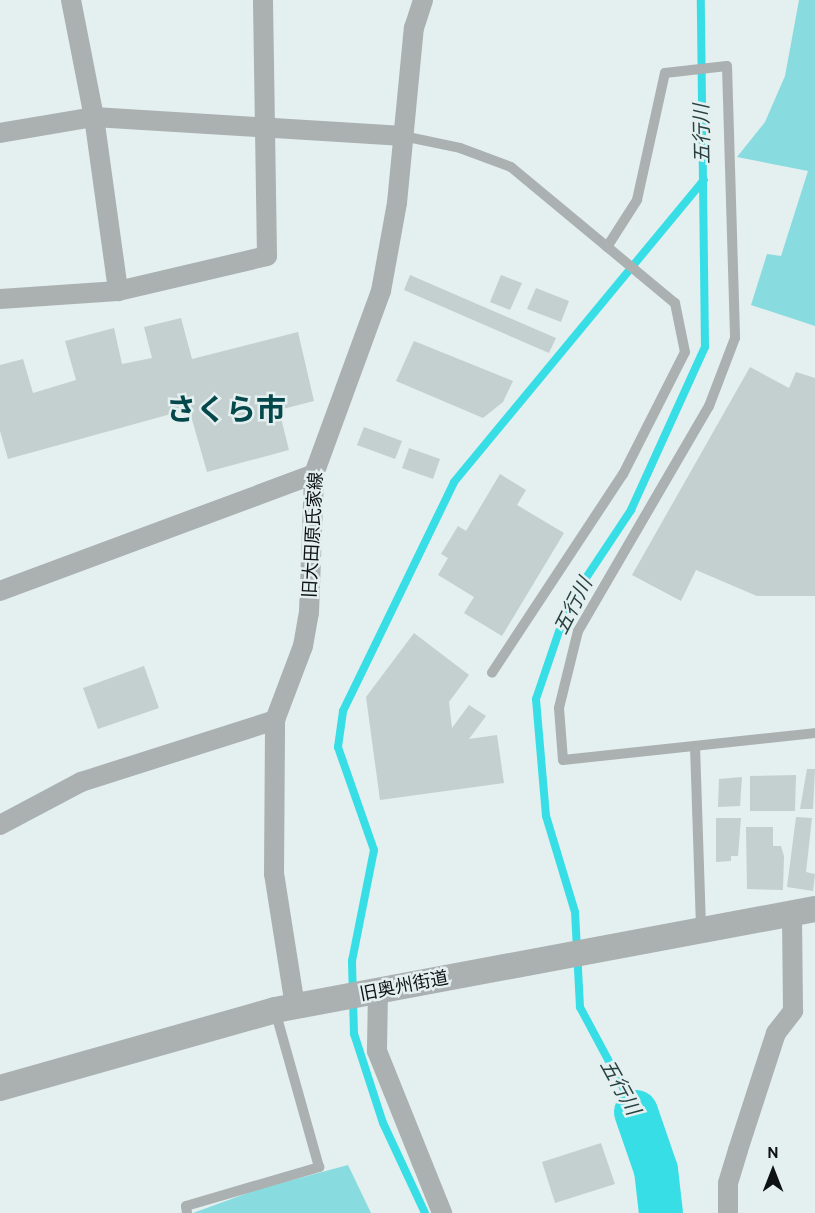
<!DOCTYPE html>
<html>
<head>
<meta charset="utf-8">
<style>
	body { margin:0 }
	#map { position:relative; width:815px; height:1213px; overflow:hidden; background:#e4efef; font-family:Cabin,"Noto Sans JP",sans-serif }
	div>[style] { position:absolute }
	.green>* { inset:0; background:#88dbdf }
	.stream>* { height:8px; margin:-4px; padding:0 4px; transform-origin:4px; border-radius:4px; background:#38dee6 }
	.river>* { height:44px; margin:-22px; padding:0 22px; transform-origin:22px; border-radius:22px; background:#38dee6 }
	.building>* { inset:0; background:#c4cfcf }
	.service>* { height:10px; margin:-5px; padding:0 5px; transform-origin:5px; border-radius:5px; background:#abb0b0 }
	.minor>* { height:20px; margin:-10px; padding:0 10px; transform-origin:10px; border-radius:10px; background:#abb0b0 }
	.tertiary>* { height:26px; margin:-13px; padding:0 13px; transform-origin:13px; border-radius:13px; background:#abb0b0 }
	span { translate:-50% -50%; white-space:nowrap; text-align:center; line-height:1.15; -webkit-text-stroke:5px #e4efef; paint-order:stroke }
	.street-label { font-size:18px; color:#0e1213 }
	.water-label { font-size:20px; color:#274142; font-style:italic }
	.town-label { font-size:30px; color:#05484b; font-weight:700 }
	.north { position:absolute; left:743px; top:1141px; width:60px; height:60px; -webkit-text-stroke:4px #e4efef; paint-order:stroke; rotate:0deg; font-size:16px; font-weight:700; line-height:24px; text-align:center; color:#0e1213 }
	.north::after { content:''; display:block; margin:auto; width:21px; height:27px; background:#0e1213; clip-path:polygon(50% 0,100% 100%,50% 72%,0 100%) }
</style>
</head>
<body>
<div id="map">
	<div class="green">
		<div style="clip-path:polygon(799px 0,815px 0,815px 326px,751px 305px,767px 254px,781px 256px,808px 171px,737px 157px,765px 122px,785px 76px)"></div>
		<div style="clip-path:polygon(348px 1165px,371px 1213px,193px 1213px,259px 1189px)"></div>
	</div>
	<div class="stream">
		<div style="left:636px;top:1112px;width:119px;rotate:-118.1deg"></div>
		<div style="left:580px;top:1007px;width:95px;rotate:-93deg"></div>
		<div style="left:575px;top:912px;width:100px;rotate:-106.8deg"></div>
		<div style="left:546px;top:816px;width:117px;rotate:-94.9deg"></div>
		<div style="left:536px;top:699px;width:99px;rotate:-71.2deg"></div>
		<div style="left:568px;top:605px;width:114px;rotate:-56.4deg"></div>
		<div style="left:631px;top:510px;width:179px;rotate:-65.6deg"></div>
		<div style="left:705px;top:347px;width:347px;rotate:-90.7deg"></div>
		<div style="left:425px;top:1213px;width:99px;rotate:-115deg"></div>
		<div style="left:383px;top:1123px;width:94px;rotate:-108deg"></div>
		<div style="left:354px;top:1034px;width:73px;rotate:-91.6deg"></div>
		<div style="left:352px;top:961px;width:113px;rotate:-78.8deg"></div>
		<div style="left:374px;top:850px;width:109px;rotate:-109.3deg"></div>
		<div style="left:338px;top:747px;width:36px;rotate:-82deg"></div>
		<div style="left:343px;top:711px;width:254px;rotate:-64.1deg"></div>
		<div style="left:454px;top:482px;width:392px;rotate:-50.4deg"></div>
	</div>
	<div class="river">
		<div style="left:636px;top:1112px;width:61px;rotate:71deg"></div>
		<div style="left:656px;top:1170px;width:43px;rotate:83.4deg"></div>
	</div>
	<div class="building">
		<div style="clip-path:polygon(410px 275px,556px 338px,549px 353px,404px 290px)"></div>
		<div style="clip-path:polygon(501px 275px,522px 283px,510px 310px,490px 302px)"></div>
		<div style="clip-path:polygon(536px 288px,569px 301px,561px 322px,527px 309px)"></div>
		<div style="clip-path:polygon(181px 318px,192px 359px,298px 332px,314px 401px,279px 410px,289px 450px,207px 472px,189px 409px,8px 459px,0 431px,0 365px,23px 359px,33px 393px,76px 380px,65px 341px,114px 328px,122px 364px,152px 358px,144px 327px)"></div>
		<div style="clip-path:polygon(414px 341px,513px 381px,503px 402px,483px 418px,396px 381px)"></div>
		<div style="clip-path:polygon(750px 367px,789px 388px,796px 372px,815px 378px,815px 596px,757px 596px,696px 570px,681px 601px,632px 575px)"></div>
		<div style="clip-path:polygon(364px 427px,402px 441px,395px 459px,357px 445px)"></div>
		<div style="clip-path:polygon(409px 448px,440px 459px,433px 479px,402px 468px)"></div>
		<div style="clip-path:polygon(500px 474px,526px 490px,517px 505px,564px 533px,502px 636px,464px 613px,474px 597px,438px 575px,448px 558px,441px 554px,458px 526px,466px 531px)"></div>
		<div style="clip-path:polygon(414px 633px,469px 675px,449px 702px,452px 728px,469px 705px,486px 716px,469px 739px,497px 735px,504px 783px,380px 800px,366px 697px)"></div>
		<div style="clip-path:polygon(144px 666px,159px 708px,98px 729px,83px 688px)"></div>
		<div style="clip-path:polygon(807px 769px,815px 769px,813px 809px,800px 809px)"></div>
		<div style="clip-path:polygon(796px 775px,795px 811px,750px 811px,750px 776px)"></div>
		<div style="clip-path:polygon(742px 777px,740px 806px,718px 807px,719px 779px)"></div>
		<div style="clip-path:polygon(796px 817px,812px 818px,806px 872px,815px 874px,813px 891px,787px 887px)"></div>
		<div style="clip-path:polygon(716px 818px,741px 818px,738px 856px,731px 856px,731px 861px,716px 862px)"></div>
		<div style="clip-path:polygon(746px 827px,773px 827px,773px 846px,781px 846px,784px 856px,783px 890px,747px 889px)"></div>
		<div style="clip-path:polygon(601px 1143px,615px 1184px,555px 1203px,542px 1162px)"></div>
	</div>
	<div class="service">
		<div style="left:403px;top:136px;width:58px;rotate:11.9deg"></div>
		<div style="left:460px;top:148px;width:54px;rotate:20.4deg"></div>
		<div style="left:511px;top:167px;width:213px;rotate:39.7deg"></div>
		<div style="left:675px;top:303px;width:50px;rotate:78.5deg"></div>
		<div style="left:685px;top:352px;width:137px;rotate:116.9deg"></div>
		<div style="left:623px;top:474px;width:238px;rotate:123.4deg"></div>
		<div style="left:607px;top:247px;width:56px;rotate:-57.4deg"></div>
		<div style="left:637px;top:200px;width:130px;rotate:-77.6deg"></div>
		<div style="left:665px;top:73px;width:62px;rotate:-6.4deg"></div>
		<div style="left:727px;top:66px;width:272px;rotate:88.3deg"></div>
		<div style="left:735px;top:338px;width:73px;rotate:110.9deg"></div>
		<div style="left:709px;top:406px;width:260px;rotate:120.2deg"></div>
		<div style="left:578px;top:631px;width:79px;rotate:103.9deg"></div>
		<div style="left:559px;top:708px;width:52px;rotate:85.6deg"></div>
		<div style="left:563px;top:760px;width:253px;rotate:-6.1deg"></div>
		<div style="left:695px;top:746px;width:184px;rotate:88.1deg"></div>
		<div style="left:187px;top:1213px;width:7px;rotate:-98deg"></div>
		<div style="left:186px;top:1206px;width:139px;rotate:-16.3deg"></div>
		<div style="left:319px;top:1167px;width:163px;rotate:-105.7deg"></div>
	</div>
	<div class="minor">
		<div style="left:71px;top:0;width:119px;rotate:78.9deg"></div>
		<div style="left:94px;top:117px;width:176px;rotate:82.1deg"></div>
		<div style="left:0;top:133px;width:95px;rotate:-9.7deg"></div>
		<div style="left:94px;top:117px;width:310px;rotate:3.5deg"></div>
		<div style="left:0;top:299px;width:118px;rotate:-3.9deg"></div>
		<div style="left:118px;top:291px;width:153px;rotate:-13.2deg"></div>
		<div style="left:267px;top:256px;width:256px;rotate:-90.9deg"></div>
		<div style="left:0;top:591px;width:335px;rotate:-20.4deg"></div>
		<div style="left:0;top:825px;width:92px;rotate:-28deg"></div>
		<div style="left:81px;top:782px;width:204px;rotate:-17.7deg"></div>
		<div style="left:378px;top:991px;width:60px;rotate:91deg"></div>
		<div style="left:377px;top:1051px;width:175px;rotate:68.1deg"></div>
		<div style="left:295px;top:1006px;width:134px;rotate:-99deg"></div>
		<div style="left:274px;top:874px;width:154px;rotate:-89.6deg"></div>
		<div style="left:275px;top:720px;width:79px;rotate:-69.3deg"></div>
		<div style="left:303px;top:646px;width:34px;rotate:-80deg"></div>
		<div style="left:309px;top:613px;width:139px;rotate:-87.9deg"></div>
		<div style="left:314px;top:474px;width:195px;rotate:-69.9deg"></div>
		<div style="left:381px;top:291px;width:89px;rotate:-79.7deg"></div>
		<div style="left:397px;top:203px;width:176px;rotate:-84.5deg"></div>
		<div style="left:414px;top:28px;width:29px;rotate:-72deg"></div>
		<div style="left:728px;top:1213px;width:30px;rotate:-90deg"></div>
		<div style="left:728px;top:1183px;width:34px;rotate:-73deg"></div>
		<div style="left:738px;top:1150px;width:123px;rotate:-72deg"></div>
		<div style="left:776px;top:1033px;width:28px;rotate:-52deg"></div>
		<div style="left:793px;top:1011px;width:97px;rotate:-90.6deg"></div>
	</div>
	<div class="tertiary">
		<div style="left:0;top:1088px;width:286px;rotate:-15.8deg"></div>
		<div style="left:275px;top:1010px;width:549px;rotate:-10.59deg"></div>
	</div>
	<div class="street-label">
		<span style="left:313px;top:535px;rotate:-87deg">旧大田原氏家線</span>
		<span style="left:404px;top:986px;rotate:-11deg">旧奥州街道</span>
	</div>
	<div class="water-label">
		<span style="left:702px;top:134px;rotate:-91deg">五行川</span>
		<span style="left:573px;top:606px;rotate:-63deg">五行川</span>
		<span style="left:620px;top:1087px;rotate:61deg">五行川</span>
	</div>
	<div class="town-label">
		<span style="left:226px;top:410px">さくら市</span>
	</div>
	<div class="north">N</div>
</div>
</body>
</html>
